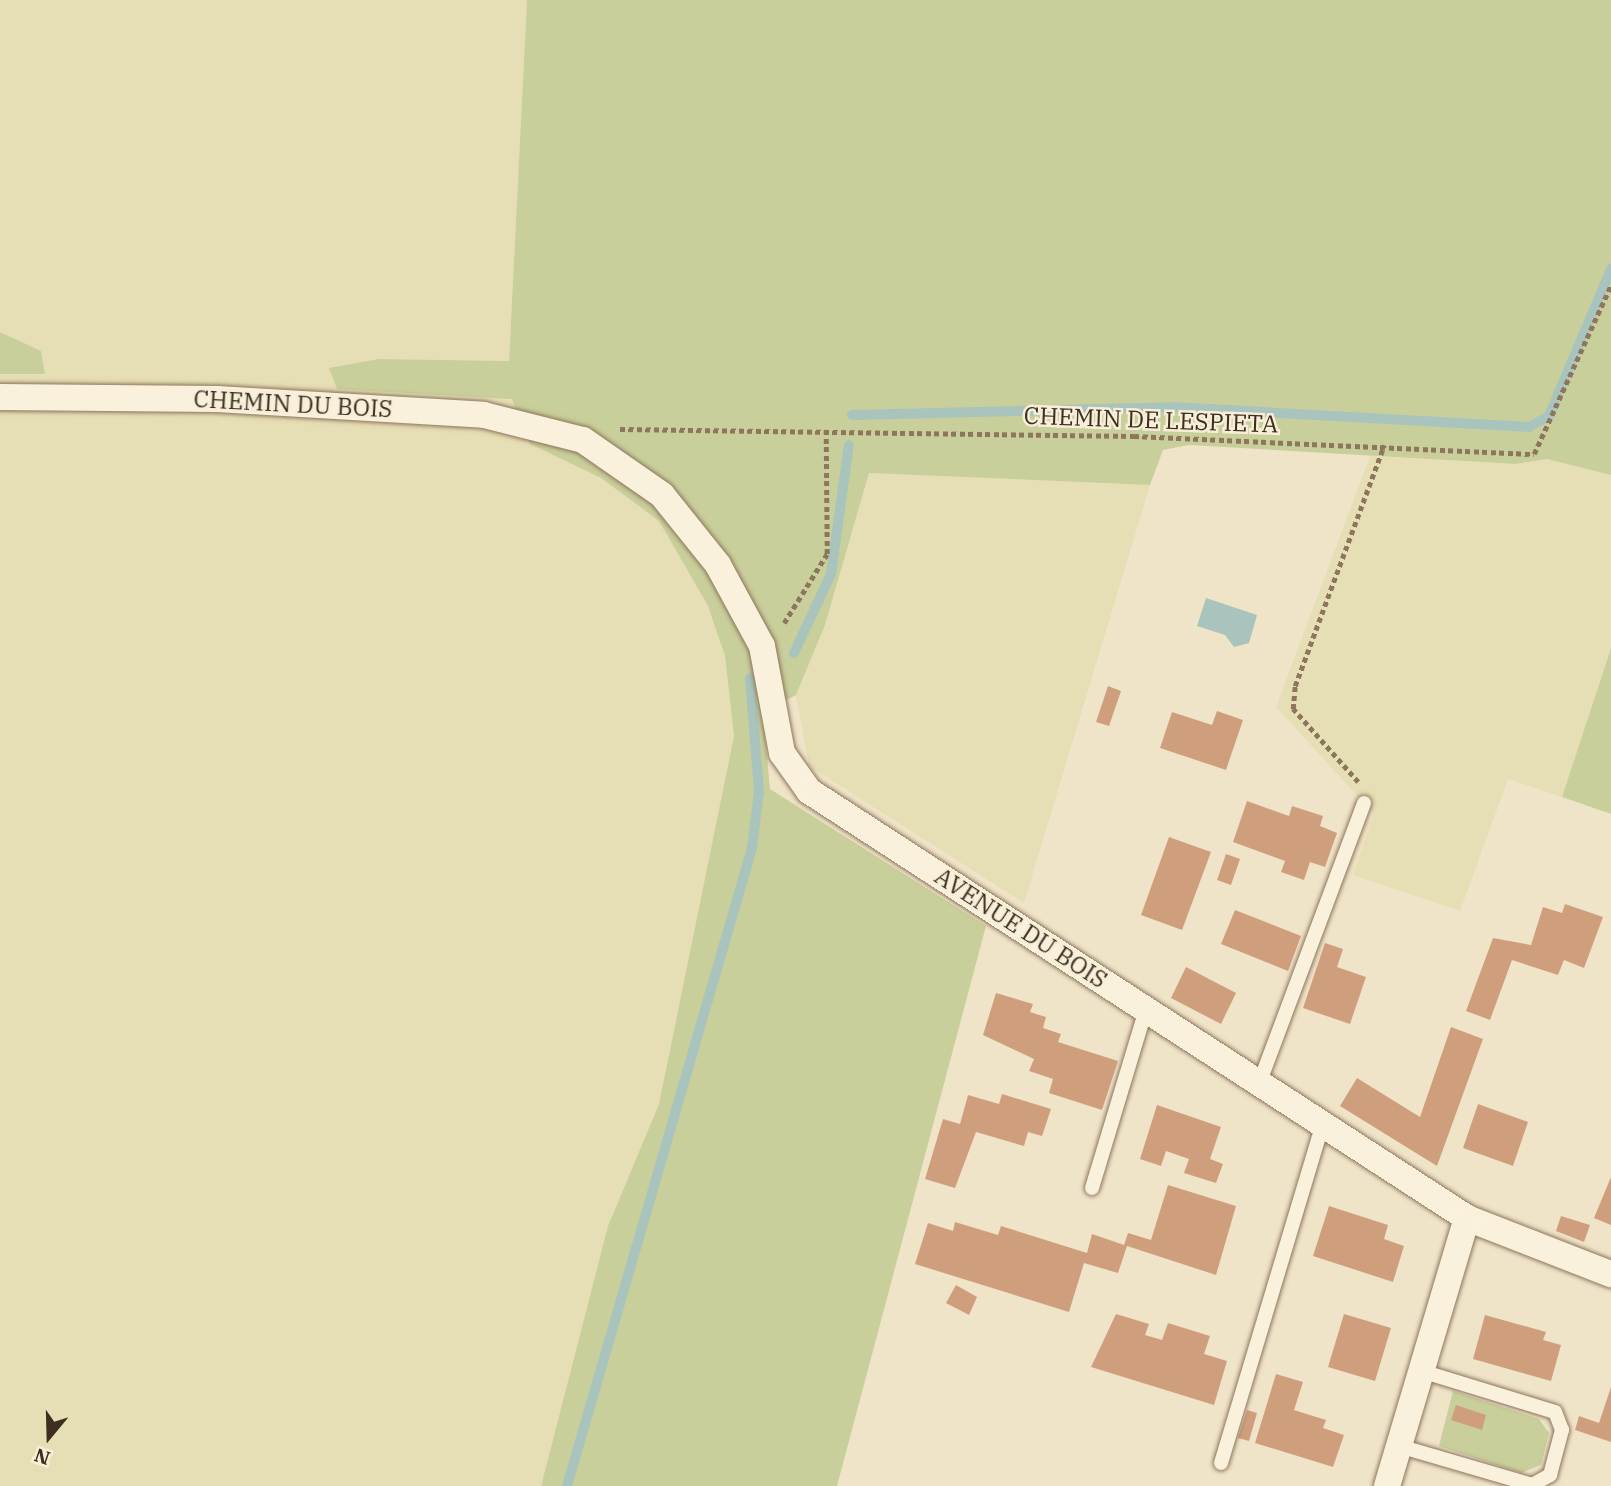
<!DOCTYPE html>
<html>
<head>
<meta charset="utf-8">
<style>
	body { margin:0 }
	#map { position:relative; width:1611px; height:1486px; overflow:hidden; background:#f0e4c8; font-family:"IBM Plex Serif",serif }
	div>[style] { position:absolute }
	.farmland>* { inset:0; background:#e6deb5 }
	.green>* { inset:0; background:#c9cf9b }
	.water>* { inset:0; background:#a9c4bc }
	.stream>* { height:10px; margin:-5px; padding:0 5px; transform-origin:5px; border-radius:5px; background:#a9c4bc }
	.building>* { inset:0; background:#cf9f7d }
	.path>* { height:4.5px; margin-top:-2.25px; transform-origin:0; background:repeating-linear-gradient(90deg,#8d765c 0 5px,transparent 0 8.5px) }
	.roads { filter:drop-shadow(0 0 2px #8d765c) drop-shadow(0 0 2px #8d765c) }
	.service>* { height:14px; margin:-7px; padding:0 7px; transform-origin:7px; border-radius:7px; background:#faf1dc }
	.minor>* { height:26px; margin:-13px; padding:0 13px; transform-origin:13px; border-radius:13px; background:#faf1dc }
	span { translate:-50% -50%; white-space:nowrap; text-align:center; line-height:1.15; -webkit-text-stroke:5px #f7eed8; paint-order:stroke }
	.street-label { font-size:24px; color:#3d2e20 }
	.north { position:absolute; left:14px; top:1402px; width:70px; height:70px; -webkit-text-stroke:5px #f7eed8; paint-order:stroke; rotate:199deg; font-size:19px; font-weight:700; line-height:28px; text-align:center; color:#3d2e20 }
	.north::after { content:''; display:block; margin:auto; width:24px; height:32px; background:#3d2e20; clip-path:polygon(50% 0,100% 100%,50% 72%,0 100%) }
</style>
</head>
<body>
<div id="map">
	<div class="farmland">
		<div style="clip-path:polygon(0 0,527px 0,509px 361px,379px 359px,338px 389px,512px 398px,530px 444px,601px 478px,659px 521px,708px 606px,725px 656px,734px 736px,659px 1104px,608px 1226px,541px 1486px,0 1486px,0 374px,45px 374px,41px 351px,0 332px)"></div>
		<div style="clip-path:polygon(1370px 456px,1515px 464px,1547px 459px,1611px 475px,1611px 648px,1562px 797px,1508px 779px,1460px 911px,1353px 875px,1374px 814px,1276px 707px)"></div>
		<div style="clip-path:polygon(869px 473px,1150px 485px,1024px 903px,809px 766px,796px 695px,825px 625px)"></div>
	</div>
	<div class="green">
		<div style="clip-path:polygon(527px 0,1611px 0,1611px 475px,1547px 459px,1515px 464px,1189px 445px,1163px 450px,1150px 485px,869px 473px,825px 625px,796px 695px,763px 712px,770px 789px,986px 926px,837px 1486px,541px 1486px,608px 1226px,659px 1104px,734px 736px,725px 656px,708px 606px,659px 521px,601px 478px,530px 444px,512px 399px,337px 389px,329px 368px,379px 359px,509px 361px)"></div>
		<div style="clip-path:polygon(0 332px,41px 351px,45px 374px,0 374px)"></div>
		<div style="clip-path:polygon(1611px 648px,1611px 814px,1562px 797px)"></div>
		<div style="clip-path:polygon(1453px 1391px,1539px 1419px,1549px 1433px,1541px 1465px,1521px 1473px,1439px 1446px)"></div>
	</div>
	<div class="water">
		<div style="clip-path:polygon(1206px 598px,1257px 615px,1249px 643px,1234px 647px,1225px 635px,1197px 626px)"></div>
	</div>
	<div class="stream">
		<div style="left:852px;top:415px;width:320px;rotate:-1.4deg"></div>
		<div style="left:1172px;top:407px;width:358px;rotate:3.2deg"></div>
		<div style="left:1529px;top:427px;width:23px;rotate:-29deg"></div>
		<div style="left:1549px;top:416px;width:160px;rotate:-67.1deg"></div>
		<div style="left:794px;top:653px;width:87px;rotate:-64.9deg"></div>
		<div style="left:831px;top:574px;width:130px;rotate:-82.1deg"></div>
		<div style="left:567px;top:1486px;width:664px;rotate:-73.83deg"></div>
		<div style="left:752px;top:848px;width:57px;rotate:-83deg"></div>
		<div style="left:759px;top:791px;width:113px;rotate:-94.6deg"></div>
	</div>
	<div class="building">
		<div style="clip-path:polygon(1108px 686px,1121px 691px,1109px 726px,1096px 722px)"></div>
		<div style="clip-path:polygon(1217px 711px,1243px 720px,1226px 770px,1160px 748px,1172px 712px,1212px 725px)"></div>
		<div style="clip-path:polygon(1247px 801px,1289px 816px,1292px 806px,1323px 816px,1320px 826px,1337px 833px,1325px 867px,1310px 862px,1304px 880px,1281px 872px,1285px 861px,1233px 842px)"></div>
		<div style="clip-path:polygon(1169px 837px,1211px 852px,1182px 930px,1141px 915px)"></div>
		<div style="clip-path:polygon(1226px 854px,1240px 859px,1231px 885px,1217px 880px)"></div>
		<div style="clip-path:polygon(1565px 904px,1603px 917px,1584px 968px,1564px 960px,1558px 975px,1512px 960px,1490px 1020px,1466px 1011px,1493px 938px,1531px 945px,1543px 907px,1562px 913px)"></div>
		<div style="clip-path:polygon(1235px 910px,1301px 936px,1288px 971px,1221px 944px)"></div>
		<div style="clip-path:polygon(1325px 943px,1343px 949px,1337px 967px,1366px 977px,1350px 1024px,1303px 1008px)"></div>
		<div style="clip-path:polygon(1186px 967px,1236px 993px,1221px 1024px,1171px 998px)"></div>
		<div style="clip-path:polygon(996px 993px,1033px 1004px,1030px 1012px,1046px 1017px,1043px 1028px,1061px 1034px,1058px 1042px,1118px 1061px,1102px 1110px,1049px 1093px,1053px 1079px,1029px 1071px,1034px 1059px,983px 1035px)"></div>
		<div style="clip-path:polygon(1451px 1027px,1483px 1039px,1437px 1166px,1340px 1106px,1357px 1078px,1420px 1117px)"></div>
		<div style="clip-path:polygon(1002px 1094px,1051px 1109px,1042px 1136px,1028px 1132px,1024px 1146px,976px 1132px,955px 1188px,925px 1179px,943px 1119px,960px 1124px,968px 1095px,999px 1104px)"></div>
		<div style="clip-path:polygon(1478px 1104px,1528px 1122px,1513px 1166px,1463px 1148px)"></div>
		<div style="clip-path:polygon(1157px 1105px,1221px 1127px,1210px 1159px,1223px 1164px,1216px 1183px,1184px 1173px,1189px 1159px,1166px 1151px,1161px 1166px,1140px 1159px)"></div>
		<div style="clip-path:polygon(1611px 1177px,1611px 1225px,1594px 1218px)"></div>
		<div style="clip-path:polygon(1168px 1185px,1236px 1206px,1216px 1275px,1127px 1246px,1118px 1273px,1084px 1263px,1069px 1312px,915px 1264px,928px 1223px,953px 1231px,955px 1222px,998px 1235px,1001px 1226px,1087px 1253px,1092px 1234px,1124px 1245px,1128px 1233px,1151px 1240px)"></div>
		<div style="clip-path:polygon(1329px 1206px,1388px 1225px,1384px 1239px,1404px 1246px,1393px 1282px,1313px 1256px)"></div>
		<div style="clip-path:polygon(1561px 1216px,1590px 1225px,1584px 1242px,1556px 1231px)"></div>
		<div style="clip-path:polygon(956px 1285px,977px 1297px,969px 1315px,946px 1303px)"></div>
		<div style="clip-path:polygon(1116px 1314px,1149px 1324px,1145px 1335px,1162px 1340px,1168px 1323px,1210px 1336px,1204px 1354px,1227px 1361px,1214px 1405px,1091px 1367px)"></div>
		<div style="clip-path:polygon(1344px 1314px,1391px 1328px,1375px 1381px,1328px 1367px)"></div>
		<div style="clip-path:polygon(1485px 1315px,1546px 1332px,1543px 1340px,1561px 1345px,1551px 1381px,1473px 1359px)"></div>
		<div style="clip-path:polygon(1276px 1374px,1303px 1382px,1294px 1410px,1326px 1420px,1323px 1428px,1344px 1435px,1333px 1467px,1255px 1443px)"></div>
		<div style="clip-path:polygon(1611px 1387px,1611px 1442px,1575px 1430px,1579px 1416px,1599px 1423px)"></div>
		<div style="clip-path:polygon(1456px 1405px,1486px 1415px,1482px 1430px,1451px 1420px)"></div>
		<div style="clip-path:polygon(1247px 1410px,1257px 1413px,1249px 1441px,1238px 1438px)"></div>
	</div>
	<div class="path">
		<div style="left:620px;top:429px;width:514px;rotate:0.78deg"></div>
		<div style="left:1134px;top:436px;width:400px;rotate:2.6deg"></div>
		<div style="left:1534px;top:454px;width:186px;rotate:-65.5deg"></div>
		<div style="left:784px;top:623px;width:81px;rotate:-58.1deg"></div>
		<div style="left:827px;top:554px;width:124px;rotate:-90.5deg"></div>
		<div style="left:1358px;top:782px;width:98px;rotate:-131.7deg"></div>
		<div style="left:1293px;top:709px;width:23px;rotate:-85deg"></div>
		<div style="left:1295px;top:686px;width:257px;rotate:-69.7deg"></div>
	</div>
	<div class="roads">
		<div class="service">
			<div style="left:1259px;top:1084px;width:300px;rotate:-69.5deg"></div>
			<div style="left:1092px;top:1188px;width:187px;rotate:-73.2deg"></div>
			<div style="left:1399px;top:1446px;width:139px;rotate:16.3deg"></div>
			<div style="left:1532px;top:1485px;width:21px;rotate:-29deg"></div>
			<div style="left:1550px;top:1475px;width:47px;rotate:-75.1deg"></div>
			<div style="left:1562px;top:1430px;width:19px;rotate:-111deg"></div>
			<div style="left:1555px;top:1412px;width:140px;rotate:-163deg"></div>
			<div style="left:1221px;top:1463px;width:354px;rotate:-73.3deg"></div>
		</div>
		<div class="minor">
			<div style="left:0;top:397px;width:217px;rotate:0.5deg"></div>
			<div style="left:217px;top:399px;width:267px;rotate:3.4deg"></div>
			<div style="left:484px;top:415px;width:102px;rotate:14.2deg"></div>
			<div style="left:583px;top:440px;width:96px;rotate:34.8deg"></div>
			<div style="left:662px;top:495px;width:90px;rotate:51.3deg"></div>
			<div style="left:718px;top:565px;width:92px;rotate:61.5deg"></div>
			<div style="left:762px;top:646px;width:109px;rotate:79.4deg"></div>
			<div style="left:782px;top:753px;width:47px;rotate:54.6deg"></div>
			<div style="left:809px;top:791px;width:784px;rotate:32.98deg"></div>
			<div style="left:1467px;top:1218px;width:155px;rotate:21.3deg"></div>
			<div style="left:1387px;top:1486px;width:280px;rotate:-73.4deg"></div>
		</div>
	</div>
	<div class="street-label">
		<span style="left:293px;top:404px;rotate:3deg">CHEMIN DU BOIS</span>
		<span style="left:1151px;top:420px;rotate:2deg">CHEMIN DE LESPIETA</span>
		<span style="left:1021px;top:928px;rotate:33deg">AVENUE DU BOIS</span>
	</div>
	<div class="north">N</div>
</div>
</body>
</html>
